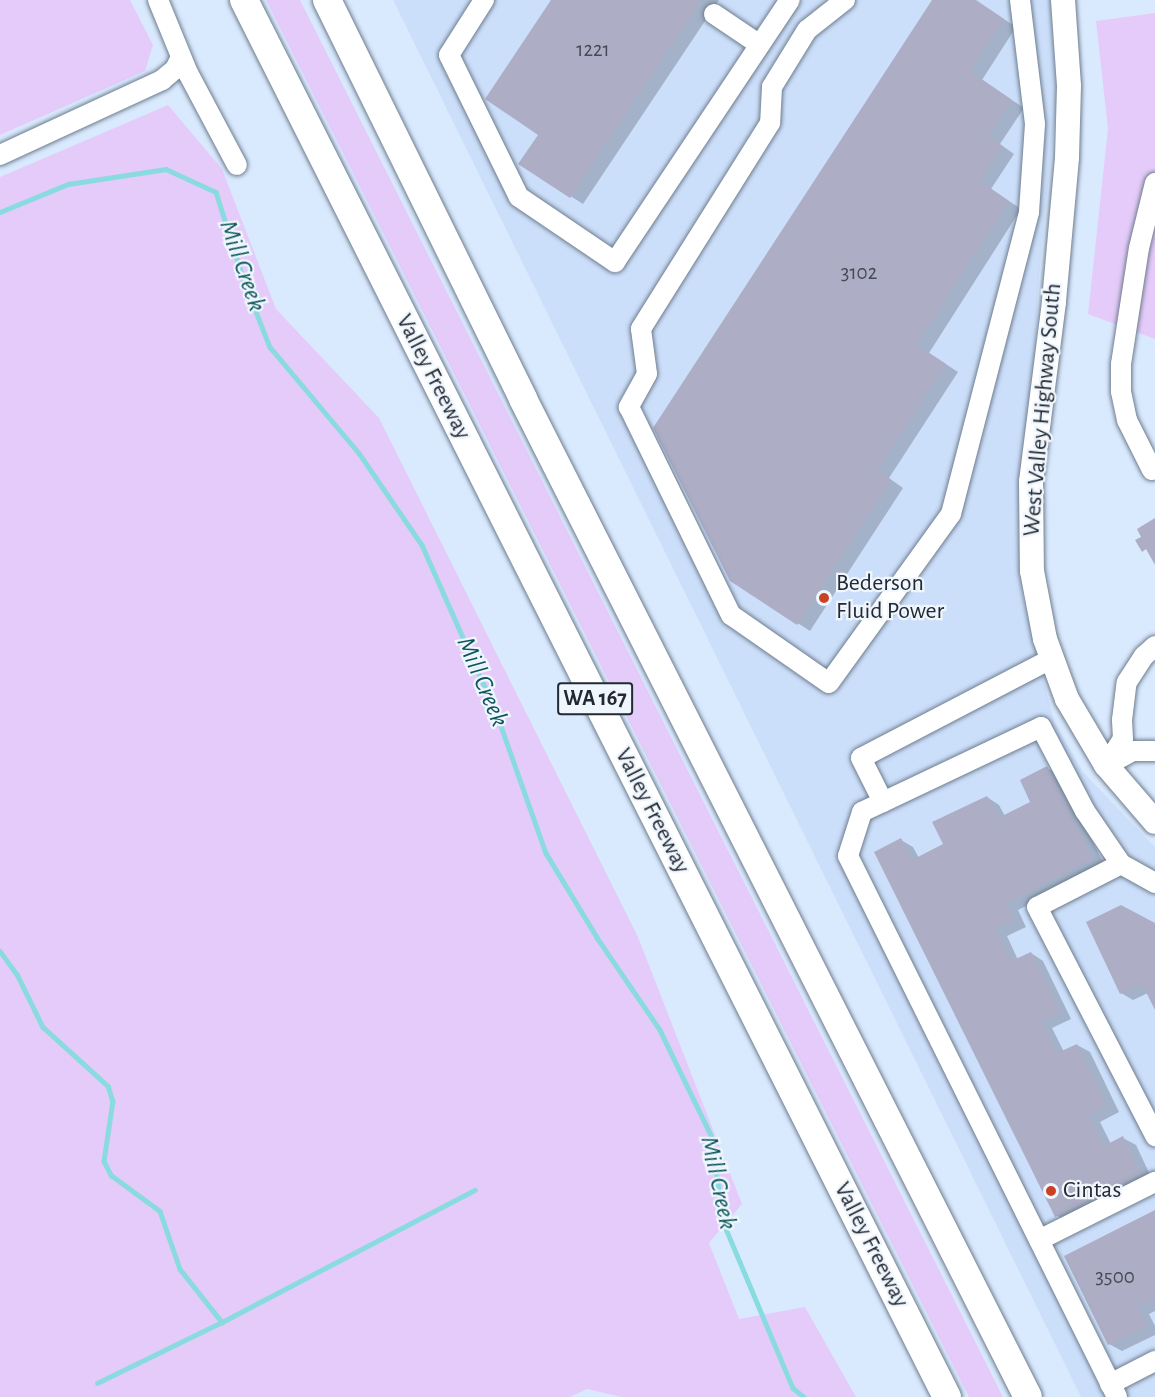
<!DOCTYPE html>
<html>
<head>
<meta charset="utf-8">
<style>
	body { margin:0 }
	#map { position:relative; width:1155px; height:1397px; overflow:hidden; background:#daeafe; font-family:"Alegreya Sans",sans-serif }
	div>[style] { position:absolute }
	.built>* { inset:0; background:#ccdffa }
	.green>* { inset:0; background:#e5cbf9 }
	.shadow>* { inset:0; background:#0003 }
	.stream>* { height:4.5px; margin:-2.25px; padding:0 2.25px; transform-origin:2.25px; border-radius:2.25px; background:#89dbdf }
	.building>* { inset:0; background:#adaec5 }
	.roads { filter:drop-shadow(0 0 2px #6e7d8f) drop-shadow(0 0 2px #6e7d8f) }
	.minor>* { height:20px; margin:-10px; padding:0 10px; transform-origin:10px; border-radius:10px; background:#fff }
	.major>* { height:24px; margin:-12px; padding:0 12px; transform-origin:12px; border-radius:12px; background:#fff }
	.highway>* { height:28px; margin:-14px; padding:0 14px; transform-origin:14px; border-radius:14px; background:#fff }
	.dots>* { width:16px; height:16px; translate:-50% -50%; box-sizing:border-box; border:3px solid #f0f6fe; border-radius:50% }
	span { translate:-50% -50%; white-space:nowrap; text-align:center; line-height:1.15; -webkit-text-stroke:4.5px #f0f6fe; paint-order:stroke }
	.number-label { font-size:21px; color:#464a55 }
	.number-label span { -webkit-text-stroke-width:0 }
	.shield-label span { padding:2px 4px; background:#f0f6fe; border:2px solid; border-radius:4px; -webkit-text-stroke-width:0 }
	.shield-label { font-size:22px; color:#232930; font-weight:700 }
	.street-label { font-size:24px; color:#232930 }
	.poi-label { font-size:24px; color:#232930 }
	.left { translate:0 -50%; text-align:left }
	.water-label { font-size:26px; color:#0c5659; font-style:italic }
</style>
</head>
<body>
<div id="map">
	<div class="built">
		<div style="clip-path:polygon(393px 0,1050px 0,1057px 96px,1039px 276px,1022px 595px,1054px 721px,1083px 772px,1155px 847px,1155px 1397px,1081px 1397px)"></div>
	</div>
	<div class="green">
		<div style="clip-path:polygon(0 0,130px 0,153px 45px,145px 71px,0 135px)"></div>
		<div style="clip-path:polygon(266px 0,300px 0,1003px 1397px,969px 1397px)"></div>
		<div style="clip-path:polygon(1155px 13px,1155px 339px,1088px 314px,1108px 129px,1096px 21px)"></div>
		<div style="clip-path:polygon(168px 105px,222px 169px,276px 309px,379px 418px,638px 937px,742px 1204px,709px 1243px,739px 1319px,805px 1307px,856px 1397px,621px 1397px,587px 1389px,570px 1397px,0 1397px,0 177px)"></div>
	</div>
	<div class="shadow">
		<div style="clip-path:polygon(553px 0,719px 0,583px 204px,520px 164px,540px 134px)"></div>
		<div style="clip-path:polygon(934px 0,975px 0,1016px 27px,982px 80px,1024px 108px,1000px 144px,1014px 154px,991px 189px,1021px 209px,929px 353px,958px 372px,889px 478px,903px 488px,810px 631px,731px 580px)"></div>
		<div style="clip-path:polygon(1047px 768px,1059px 775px,1105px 866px,1018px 910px,1026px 927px,1007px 936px,1018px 960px,1031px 953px,1043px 961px,1071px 1019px,1052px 1028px,1064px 1052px,1077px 1045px,1090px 1052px,1119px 1112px,1100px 1122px,1111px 1144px,1123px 1138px,1136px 1145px,1153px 1181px,1069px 1223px,1056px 1215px,901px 840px,913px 847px,919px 858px,945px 845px,987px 797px,999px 805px,1005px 816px,1032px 803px)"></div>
		<div style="clip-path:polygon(1155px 925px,1155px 1007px,1148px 993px,1133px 1000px,1121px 993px)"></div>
		<div style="clip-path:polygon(1155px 1212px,1155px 1311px,1149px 1314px,1155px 1326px,1155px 1335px,1122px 1351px,1109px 1344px)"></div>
	</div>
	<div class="stream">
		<div style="left:0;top:212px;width:74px;rotate:-22.4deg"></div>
		<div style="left:68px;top:184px;width:99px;rotate:-8.7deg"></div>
		<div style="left:166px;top:169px;width:55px;rotate:24.7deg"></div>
		<div style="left:216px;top:192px;width:96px;rotate:72.5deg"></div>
		<div style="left:245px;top:284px;width:68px;rotate:68.4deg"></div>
		<div style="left:270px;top:347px;width:138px;rotate:50deg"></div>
		<div style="left:359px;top:453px;width:112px;rotate:55.6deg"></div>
		<div style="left:422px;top:545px;width:183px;rotate:66.1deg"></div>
		<div style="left:496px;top:712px;width:150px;rotate:70.5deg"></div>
		<div style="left:546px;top:853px;width:100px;rotate:58.8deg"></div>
		<div style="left:598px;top:939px;width:110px;rotate:55.7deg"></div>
		<div style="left:660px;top:1030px;width:117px;rotate:64.1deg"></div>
		<div style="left:711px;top:1135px;width:90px;rotate:81.7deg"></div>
		<div style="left:724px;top:1224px;width:178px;rotate:67.2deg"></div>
		<div style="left:793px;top:1388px;width:14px;rotate:39deg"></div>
		<div style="left:0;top:951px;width:29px;rotate:54deg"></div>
		<div style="left:17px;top:974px;width:59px;rotate:63.9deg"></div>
		<div style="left:43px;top:1027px;width:88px;rotate:42.2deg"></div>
		<div style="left:108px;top:1086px;width:16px;rotate:72deg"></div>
		<div style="left:113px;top:1101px;width:61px;rotate:98.5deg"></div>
		<div style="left:104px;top:1161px;width:16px;rotate:63deg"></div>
		<div style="left:111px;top:1175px;width:61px;rotate:36.3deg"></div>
		<div style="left:160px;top:1211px;width:61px;rotate:71deg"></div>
		<div style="left:180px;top:1269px;width:68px;rotate:51.6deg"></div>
		<div style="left:97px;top:1383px;width:139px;rotate:-26deg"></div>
		<div style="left:222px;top:1322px;width:285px;rotate:-27.6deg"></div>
	</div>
	<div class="building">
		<div style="clip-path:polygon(551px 0,702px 0,570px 198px,518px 164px,538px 135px,485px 99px)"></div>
		<div style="clip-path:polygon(932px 0,976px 0,1004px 19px,970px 71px,1012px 100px,988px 136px,1002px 146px,980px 181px,1009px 201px,917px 345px,946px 364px,877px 470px,891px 480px,797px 625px,730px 581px,653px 428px)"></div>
		<div style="clip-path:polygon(1155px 518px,1155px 565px,1146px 549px,1142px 552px,1135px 540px,1141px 537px,1137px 529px)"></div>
		<div style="clip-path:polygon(1047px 766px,1093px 859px,1007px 903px,1014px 920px,995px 929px,1011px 961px,1031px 952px,1060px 1012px,1041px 1021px,1057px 1053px,1077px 1044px,1107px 1105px,1089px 1115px,1104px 1146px,1123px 1136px,1141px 1174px,1055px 1217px,874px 852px,901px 838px,912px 860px,943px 844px,932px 822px,987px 796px,998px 818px,1030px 802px,1020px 780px)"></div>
		<div style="clip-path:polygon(1121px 905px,1155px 923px,1155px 1010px,1142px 984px,1120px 994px,1086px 922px)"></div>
		<div style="clip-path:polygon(1155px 1210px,1155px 1298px,1137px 1306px,1147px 1326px,1108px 1345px,1064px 1256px)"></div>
	</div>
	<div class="roads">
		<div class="minor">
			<div style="left:158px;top:0;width:79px;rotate:67.7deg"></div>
			<div style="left:188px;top:73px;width:104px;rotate:62deg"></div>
			<div style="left:484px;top:0;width:65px;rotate:122.5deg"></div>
			<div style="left:449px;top:55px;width:158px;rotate:63.8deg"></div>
			<div style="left:519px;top:197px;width:116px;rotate:34.1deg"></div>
			<div style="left:615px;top:262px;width:315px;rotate:-56.3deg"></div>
			<div style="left:845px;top:0;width:48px;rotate:141.7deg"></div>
			<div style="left:807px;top:30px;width:67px;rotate:121.6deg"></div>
			<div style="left:772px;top:87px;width:36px;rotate:93deg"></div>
			<div style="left:770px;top:123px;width:243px;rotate:122.1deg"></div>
			<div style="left:641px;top:329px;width:45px;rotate:82.4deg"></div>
			<div style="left:647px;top:374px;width:38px;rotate:119deg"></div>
			<div style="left:629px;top:407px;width:232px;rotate:63.9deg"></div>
			<div style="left:731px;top:615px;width:119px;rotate:34.8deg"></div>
			<div style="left:829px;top:683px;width:208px;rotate:-54.2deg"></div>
			<div style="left:951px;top:514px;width:312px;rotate:-75.5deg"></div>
			<div style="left:1029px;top:212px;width:88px;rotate:-86.1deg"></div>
			<div style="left:1035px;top:124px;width:125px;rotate:-96.9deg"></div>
			<div style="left:714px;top:14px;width:55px;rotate:34deg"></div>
			<div style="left:0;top:155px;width:179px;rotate:-24.8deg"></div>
			<div style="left:162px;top:80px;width:17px;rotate:-40deg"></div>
			<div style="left:175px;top:69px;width:13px;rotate:-63deg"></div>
			<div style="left:1152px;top:470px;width:56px;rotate:-116.6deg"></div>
			<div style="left:1127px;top:420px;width:30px;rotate:-102deg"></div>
			<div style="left:1121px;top:391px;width:27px;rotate:-90deg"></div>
			<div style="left:1121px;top:364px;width:117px;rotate:-81.2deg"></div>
			<div style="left:1139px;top:248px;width:67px;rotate:-76.2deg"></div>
			<div style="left:1051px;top:659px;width:214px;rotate:152.5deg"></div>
			<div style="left:861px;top:758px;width:49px;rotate:63.4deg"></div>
			<div style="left:883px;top:802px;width:23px;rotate:155deg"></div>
			<div style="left:862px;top:812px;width:46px;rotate:107.7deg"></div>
			<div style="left:848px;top:856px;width:604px;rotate:63.56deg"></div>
			<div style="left:1109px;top:764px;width:26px;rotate:-29deg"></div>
			<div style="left:1132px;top:751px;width:23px"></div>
			<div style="left:1106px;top:765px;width:31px;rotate:-57deg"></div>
			<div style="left:1123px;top:739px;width:19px;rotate:-93deg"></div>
			<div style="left:1122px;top:720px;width:38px;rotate:-83deg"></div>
			<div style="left:1127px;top:682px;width:31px;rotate:-57deg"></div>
			<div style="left:1144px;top:656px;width:15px;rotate:-42deg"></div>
			<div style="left:883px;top:802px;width:175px;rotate:-25.4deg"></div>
			<div style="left:1041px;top:727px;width:95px;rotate:62.4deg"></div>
			<div style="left:1085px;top:811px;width:64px;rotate:55.8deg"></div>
			<div style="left:1121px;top:864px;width:39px;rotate:29deg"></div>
			<div style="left:1121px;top:864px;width:94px;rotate:152.9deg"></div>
			<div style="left:1037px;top:907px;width:258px;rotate:62.7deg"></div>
			<div style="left:1039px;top:1240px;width:130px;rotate:-26.6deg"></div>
			<div style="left:1110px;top:1384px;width:51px;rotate:-27.1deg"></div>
		</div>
		<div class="major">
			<div style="left:1063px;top:0;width:86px;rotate:86deg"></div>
			<div style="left:1069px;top:86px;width:72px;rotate:91.6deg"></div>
			<div style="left:1067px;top:158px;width:145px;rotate:95.2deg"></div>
			<div style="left:1054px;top:302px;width:181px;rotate:97.3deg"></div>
			<div style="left:1031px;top:482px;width:89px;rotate:89.4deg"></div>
			<div style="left:1032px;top:571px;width:69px;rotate:79.2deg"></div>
			<div style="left:1045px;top:639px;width:64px;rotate:69.9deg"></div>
			<div style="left:1067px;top:699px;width:77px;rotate:59.4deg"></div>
			<div style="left:1106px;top:765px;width:75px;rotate:49.3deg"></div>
		</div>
		<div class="highway">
			<div style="left:244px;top:0;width:1564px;rotate:63.29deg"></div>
			<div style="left:327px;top:0;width:445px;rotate:63.8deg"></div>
			<div style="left:523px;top:399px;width:1118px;rotate:63.16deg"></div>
		</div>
	</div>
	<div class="dots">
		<div style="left:824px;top:598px;background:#cb4124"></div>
		<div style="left:1051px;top:1191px;background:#cb4124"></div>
	</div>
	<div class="number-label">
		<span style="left:593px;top:50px">1221</span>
		<span style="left:859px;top:273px">3102</span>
		<span style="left:1115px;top:1277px">3500</span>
	</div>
	<div class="shield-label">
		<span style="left:595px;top:699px">WA 167</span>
	</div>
	<div class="street-label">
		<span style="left:433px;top:377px;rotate:63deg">Valley Freeway</span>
		<span style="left:1043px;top:410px;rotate:-85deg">West Valley Highway South</span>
		<span style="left:652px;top:811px;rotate:63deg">Valley Freeway</span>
		<span style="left:871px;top:1245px;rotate:63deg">Valley Freeway</span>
	</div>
	<div class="poi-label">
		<span class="left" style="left:836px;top:598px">Bederson<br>Fluid Power</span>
		<span class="left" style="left:1063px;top:1191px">Cintas</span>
	</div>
	<div class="water-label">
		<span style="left:242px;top:266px;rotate:71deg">Mill Creek</span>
		<span style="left:482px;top:682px;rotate:67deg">Mill Creek</span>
		<span style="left:718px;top:1183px;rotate:78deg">Mill Creek</span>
	</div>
</div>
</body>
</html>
